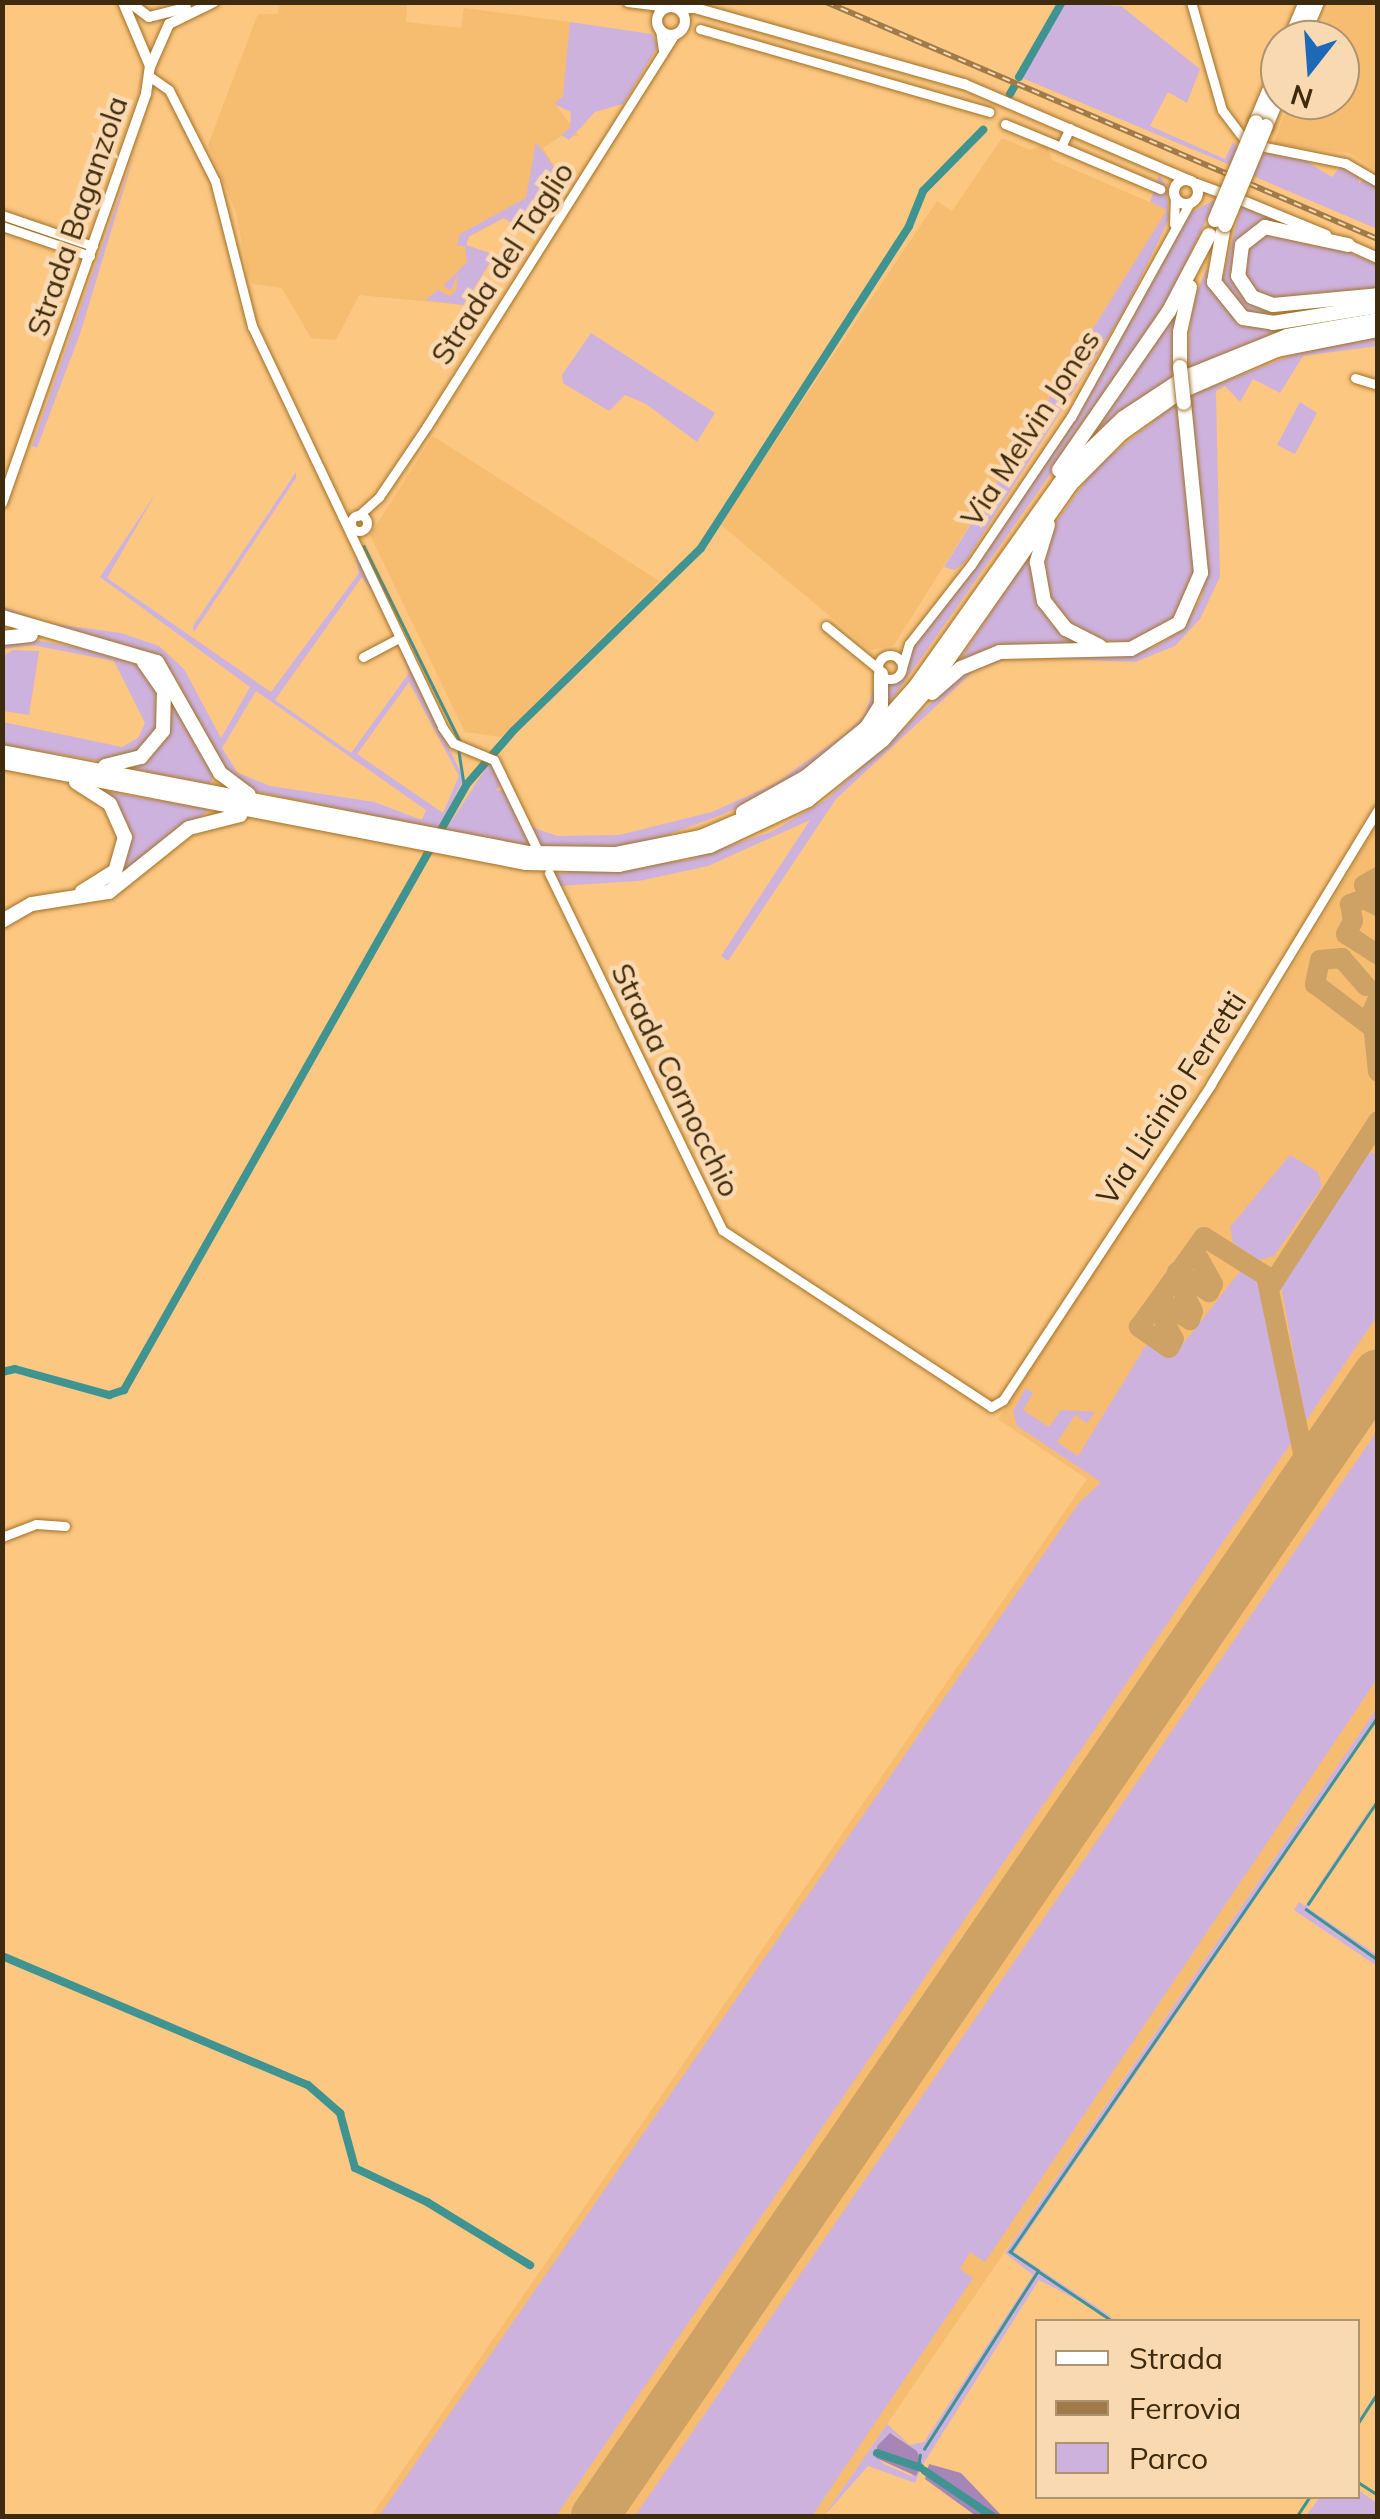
<!DOCTYPE html>
<html>
<head>
<meta charset="utf-8">
<style>
	body { margin:0 }
	#map { position:relative; width:1380px; height:2519px; overflow:hidden; background:#fcc781; font-family:Mulish,sans-serif }
	div>[style] { position:absolute }
	.built>* { inset:0; background:#f6bc6f }
	.green>* { inset:0; background:#ceb2de }
	.forest>* { inset:0; background:#a685b7 }
	.stream>* { height:2.5px; margin:-1.25px; padding:0 1.25px; transform-origin:1.25px; border-radius:1.25px; background:#3f9391 }
	.canal>* { height:8px; margin:-4px; padding:0 4px; transform-origin:4px; border-radius:4px; background:#3f9391 }
	.taxiway>* { height:20px; margin:-10px; padding:0 10px; transform-origin:10px; border-radius:10px; background:#cea165 }
	.runway>* { height:48px; margin:-24px; padding:0 24px; transform-origin:24px; border-radius:24px; background:#cea165 }
	.roads { filter:drop-shadow(0 0 2px #a17128) drop-shadow(0 0 2px #a17128) }
	.minor>* { height:9px; margin:-4.5px; padding:0 4.5px; transform-origin:4.5px; border-radius:4.5px; background:#fff }
	.minor>.ring { margin:-4.5px; padding:0; box-sizing:content-box; background:none; border:9px solid #fff; border-radius:50% }
	.tertiary>* { height:10px; margin:-5px; padding:0 5px; transform-origin:5px; border-radius:5px; background:#fff }
	.tertiary>.ring { margin:-5px; padding:0; box-sizing:content-box; background:none; border:10px solid #fff; border-radius:50% }
	.trunk>* { height:14px; margin:-7px; padding:0 7px; transform-origin:7px; border-radius:7px; background:#fff }
	.rail>* { height:6px; margin-top:-3px; transform-origin:0; background:repeating-linear-gradient(90deg,#f9d9b1 0 8px,#a07b49 0 16px); box-sizing:border-box; border-block:2px solid #a07b49 }
	.bridges { filter:drop-shadow(0 0 2px #a17128) drop-shadow(0 0 2px #a17128) }
	.trunk-bridge>* { height:14px; margin:-7px; padding:0 7px; transform-origin:7px; border-radius:7px; background:#fff }
	span { translate:-50% -50%; white-space:nowrap; text-align:center; line-height:1.15; -webkit-text-stroke:9px #f9d9b1; paint-order:stroke }
	.street-label { font-size:30px; color:#3e2a0c }
	.frame { position:absolute; inset:0; border:5px solid #3e2a0c; pointer-events:none }
	.legend { position:absolute; left:1035px; top:2319px; width:325px; height:180px; box-sizing:border-box; background:#f9d9b1; border:2px solid #ae936f; margin:0; padding:12px 18px; list-style:none; font-size:30px; color:#3e2a0c }
	.legend li { display:flex; align-items:center; gap:20px; height:50px }
	.legend b { width:50px; border:2px solid #ae936f }
	.north { position:absolute; left:1260px; top:20px; width:100px; height:100px; box-sizing:border-box; background:#f9d9b1; border:2px solid #ae936f; border-radius:50%; rotate:197deg; font-size:28px; font-weight:700; line-height:40px; text-align:center; color:#3e2a0c }
	.north::after { content:''; display:block; margin:auto; width:35px; height:45px; background:#1d69b8; clip-path:polygon(50% 0,100% 100%,50% 72%,0 100%) }
</style>
</head>
<body>
<div id="map">
	<div class="built">
		<div style="clip-path:polygon(280px 3px,407px 5px,406px 22px,461px 28px,464px 8px,570px 22px,564px 95px,555px 104px,579px 136px,561px 136px,543px 148px,562px 178px,538px 219px,535px 239px,504px 218px,469px 237px,466px 245px,495px 255px,463px 305px,359px 295px,336px 340px,311px 338px,282px 288px,253px 284px,248px 276px,236px 212px,208px 145px,258px 14px,278px 14px)"></div>
		<div style="clip-path:polygon(1330px 3px,1377px 3px,1377px 171px,1350px 153px,1273px 144px,1291px 100px,1340px 100px,1340px 40px,1315px 40px)"></div>
		<div style="clip-path:polygon(1002px 138px,1030px 150px,1046px 144px,1052px 160px,1168px 210px,894px 645px,870px 650px,720px 524px,937px 201px,952px 211px)"></div>
		<div style="clip-path:polygon(433px 436px,659px 581px,501px 737px,465px 732px,370px 535px)"></div>
		<div style="clip-path:polygon(1377px 825px,1377px 1708px,824px 2516px,371px 2516px,1087px 1479px,998px 1419px,1282px 985px)"></div>
	</div>
	<div class="green">
		<div style="clip-path:polygon(1064px 3px,1121px 6px,1200px 69px,1187px 103px,1168px 92px,1150px 126px,1225px 159px,1233px 142px,1238px 147px,1230px 165px,1022px 78px)"></div>
		<div style="clip-path:polygon(570px 22px,652px 34px,658px 46px,623px 104px,595px 112px,569px 140px,561px 135px,570px 128px,571px 112px,554px 104px,563px 96px)"></div>
		<div style="clip-path:polygon(536px 142px,562px 178px,538px 219px,537px 237px,504px 218px,469px 236px,466px 245px,495px 255px,463px 305px,425px 300px,438px 290px,450px 296px,456px 291px,458px 273px,451px 290px,443px 286px,467px 262px,465px 246px,457px 246px,460px 234px,526px 198px)"></div>
		<div style="clip-path:polygon(135px 152px,81px 331px,37px 448px,32px 446px)"></div>
		<div style="clip-path:polygon(1270px 153px,1306px 161px,1332px 177px,1340px 167px,1359px 175px,1359px 184px,1364px 178px,1377px 187px,1377px 229px,1253px 176px,1262px 154px)"></div>
		<div style="clip-path:polygon(1159px 175px,1166px 185px,1169px 219px,1125px 310px,965px 562px,955px 570px,944px 567px,1167px 210px,1150px 202px)"></div>
		<div style="clip-path:polygon(1216px 199px,1161px 317px,878px 719px,888px 685px,906px 675px,909px 651px,975px 568px,1093px 389px,1183px 217px)"></div>
		<div style="clip-path:polygon(1241px 206px,1278px 221px,1240px 241px,1249px 299px,1377px 299px,1252px 317px,1220px 287px)"></div>
		<div style="clip-path:polygon(1261px 232px,1339px 248px,1377px 264px,1377px 291px,1279px 301px,1258px 296px,1244px 281px,1244px 250px)"></div>
		<div style="clip-path:polygon(1207px 268px,1216px 296px,1236px 318px,1304px 324px,1187px 369px,1192px 303px)"></div>
		<div style="clip-path:polygon(1185px 293px,1175px 375px,1123px 410px,1076px 453px)"></div>
		<div style="clip-path:polygon(591px 333px,715px 413px,697px 442px,646px 404px,625px 395px,609px 411px,563px 383px,562px 375px)"></div>
		<div style="clip-path:polygon(1377px 338px,1377px 346px,1303px 356px,1280px 393px,1253px 379px,1240px 402px,1225px 386px,1216px 391px,1220px 577px,1200px 619px,1175px 646px,1135px 662px,1013px 657px,974px 671px,836px 799px,728px 961px,721px 956px,810px 820px,708px 866px,639px 881px,559px 886px,553px 874px,688px 860px,771px 832px,826px 800px,971px 666px,1001px 655px,1121px 654px,1153px 648px,1182px 630px,1202px 597px,1206px 562px,1190px 395px,1313px 347px)"></div>
		<div style="clip-path:polygon(1178px 402px,1195px 576px,1177px 618px,1126px 644px,1082px 636px,1048px 600px,1040px 572px,1049px 532px,1096px 467px)"></div>
		<div style="clip-path:polygon(1300px 402px,1317px 413px,1295px 454px,1277px 445px)"></div>
		<div style="clip-path:polygon(296px 472px,296px 478px,194px 632px,193px 626px)"></div>
		<div style="clip-path:polygon(evenodd,156px 493px,107px 578px,271px 692px,359px 573px,353px 546px,373px 594px,362px 577px,275px 700px,351px 753px,409px 673px,399px 646px,464px 779px,438px 829px,244px 789px,217px 763px,177px 680px,158px 658px,3px 611px,2px 606px,47px 623px,121px 633px,159px 646px,184px 669px,221px 738px,250px 687px,100px 577px,156px 493px,409px 682px,459px 776px,443px 813px,357px 754px,409px 682px,156px 493px,256px 691px,426px 810px,422px 820px,374px 802px,270px 786px,238px 773px,222px 748px,256px 691px)"></div>
		<div style="clip-path:polygon(1030px 553px,1034px 579px,1081px 646px,1016px 644px,959px 661px)"></div>
		<div style="clip-path:polygon(22px 638px,127px 656px,152px 674px,163px 716px,145px 750px,112px 763px,3px 745px,3px 722px,122px 747px,138px 738px,145px 723px,114px 661px,32px 645px,3px 649px,3px 643px)"></div>
		<div style="clip-path:polygon(13px 650px,39px 651px,29px 715px,3px 711px,3px 656px)"></div>
		<div style="clip-path:polygon(875px 685px,874px 709px,841px 746px,767px 795px,721px 815px,642px 844px,609px 848px,539px 846px,529px 826px,557px 836px,619px 835px,712px 812px,776px 783px,846px 733px,864px 716px)"></div>
		<div style="clip-path:polygon(169px 691px,214px 775px,210px 784px,132px 769px,169px 724px)"></div>
		<div style="clip-path:polygon(490px 762px,502px 783px,496px 791px,505px 789px,533px 846px,445px 831px)"></div>
		<div style="clip-path:polygon(104px 791px,206px 809px,208px 811px,124px 881px,118px 876px,128px 856px,128px 825px)"></div>
		<div style="clip-path:polygon(1368px 1153px,1377px 1153px,1377px 1316px,1306px 1421px,1280px 1281px)"></div>
		<div style="clip-path:polygon(1290px 1155px,1318px 1172px,1322px 1187px,1274px 1256px,1259px 1260px,1233px 1243px,1230px 1227px)"></div>
		<div style="clip-path:polygon(1241px 1270px,1264px 1288px,1293px 1440px,556px 2516px,379px 2516px,1079px 1503px,1101px 1482px,1017px 1426px,1013px 1411px,1026px 1388px,1033px 1393px,1023px 1410px,1049px 1427px,1061px 1410px,1095px 1412px,1087px 1423px,1075px 1415px,1057px 1442px,1078px 1456px,1145px 1347px,1151px 1342px,1173px 1357px)"></div>
		<div style="clip-path:polygon(1377px 1431px,1377px 1679px,985px 2262px,970px 2252px,960px 2269px,973px 2278px,812px 2516px,635px 2516px)"></div>
		<div style="clip-path:polygon(1377px 1708px,1377px 1721px,1014px 2252px,1118px 2321px,1039px 2280px,922px 2466px,917px 2451px,893px 2434px,877px 2446px,874px 2455px,884px 2464px,911px 2476px,920px 2471px,915px 2483px,868px 2466px,824px 2516px,887px 2424px,910px 2445px,924px 2442px,1033px 2275px,1005px 2253px)"></div>
		<div style="clip-path:polygon(1377px 1797px,1308px 1908px,1377px 1955px,1377px 1966px,1294px 1910px,1299px 1902px,1305px 1906px)"></div>
		<div style="clip-path:polygon(1358px 2490px,1377px 2503px,1377px 2516px,1306px 2516px,1320px 2497px,1358px 2496px)"></div>
	</div>
	<div class="forest">
		<div style="clip-path:polygon(890px 2433px,917px 2451px,922px 2464px,916px 2476px,876px 2458px,877px 2446px)"></div>
		<div style="clip-path:polygon(929px 2464px,961px 2473px,1002px 2516px,976px 2516px,925px 2479px)"></div>
	</div>
	<div class="stream">
		<div style="left:364px;top:546px;width:217px;rotate:63.8deg"></div>
		<div style="left:459px;top:752px;width:36px;rotate:81deg"></div>
		<div style="left:1308px;top:1904px;width:125px;rotate:-56.1deg"></div>
		<div style="left:1306px;top:1909px;width:88px;rotate:35.3deg"></div>
		<div style="left:1038px;top:2271px;width:34px;rotate:-146deg"></div>
		<div style="left:1010px;top:2252px;width:650px;rotate:-55.53deg"></div>
		<div style="left:1358px;top:2423px;width:37px;rotate:-57deg"></div>
		<div style="left:924px;top:2449px;width:211px;rotate:-57.4deg"></div>
		<div style="left:1038px;top:2271px;width:92px;rotate:33.9deg"></div>
		<div style="left:918px;top:2467px;width:12px;rotate:-81deg"></div>
		<div style="left:1358px;top:2482px;width:24px;rotate:33deg"></div>
		<div style="left:1297px;top:2516px;width:24px;rotate:-57deg"></div>
	</div>
	<div class="canal">
		<div style="left:1019px;top:77px;width:86px;rotate:-60.2deg"></div>
		<div style="left:1010px;top:94px;width:8px;rotate:-60deg"></div>
		<div style="left:2px;top:1372px;width:13px;rotate:-13deg"></div>
		<div style="left:15px;top:1369px;width:98px;rotate:15.5deg"></div>
		<div style="left:109px;top:1395px;width:16px;rotate:-18deg"></div>
		<div style="left:124px;top:1390px;width:696px;rotate:-60.49deg"></div>
		<div style="left:467px;top:784px;width:70px;rotate:-49deg"></div>
		<div style="left:513px;top:731px;width:262px;rotate:-44.2deg"></div>
		<div style="left:701px;top:548px;width:383px;rotate:-57.1deg"></div>
		<div style="left:909px;top:226px;width:38px;rotate:-68deg"></div>
		<div style="left:923px;top:191px;width:86px;rotate:-45.5deg"></div>
		<div style="left:2px;top:1956px;width:332px;rotate:22.9deg"></div>
		<div style="left:308px;top:2085px;width:43px;rotate:41.2deg"></div>
		<div style="left:340px;top:2113px;width:57px;rotate:74.7deg"></div>
		<div style="left:355px;top:2168px;width:80px;rotate:25.3deg"></div>
		<div style="left:427px;top:2202px;width:121px;rotate:31.5deg"></div>
		<div style="left:877px;top:2453px;width:46px;rotate:18.8deg"></div>
		<div style="left:925px;top:2471px;width:81px;rotate:33.9deg"></div>
	</div>
	<div class="taxiway">
		<div style="left:1378px;top:877px;width:16px;rotate:150deg"></div>
		<div style="left:1364px;top:885px;width:24px;rotate:54deg"></div>
		<div style="left:1378px;top:906px;width:16px;rotate:-153deg"></div>
		<div style="left:1364px;top:899px;width:15px;rotate:160deg"></div>
		<div style="left:1350px;top:904px;width:17px;rotate:80deg"></div>
		<div style="left:1353px;top:921px;width:15px;rotate:118deg"></div>
		<div style="left:1346px;top:934px;width:38px;rotate:33deg"></div>
		<div style="left:1366px;top:986px;width:37px;rotate:-131deg"></div>
		<div style="left:1342px;top:958px;width:22px;rotate:175deg"></div>
		<div style="left:1320px;top:960px;width:25px;rotate:102deg"></div>
		<div style="left:1315px;top:984px;width:73px;rotate:37.2deg"></div>
		<div style="left:1378px;top:998px;width:16px;rotate:112deg"></div>
		<div style="left:1372px;top:1013px;width:59px;rotate:84.2deg"></div>
		<div style="left:1177px;top:1272px;width:38px;rotate:32deg"></div>
		<div style="left:1209px;top:1292px;width:9px;rotate:-63deg"></div>
		<div style="left:1213px;top:1284px;width:29px;rotate:-119deg"></div>
		<div style="left:1271px;top:1286px;width:197px;rotate:-57deg"></div>
		<div style="left:1159px;top:1300px;width:37px;rotate:33deg"></div>
		<div style="left:1190px;top:1320px;width:9px;rotate:-72deg"></div>
		<div style="left:1193px;top:1311px;width:27px;rotate:-118deg"></div>
		<div style="left:1161px;top:1315px;width:27px;rotate:62deg"></div>
		<div style="left:1174px;top:1339px;width:10px;rotate:119deg"></div>
		<div style="left:1169px;top:1348px;width:37px;rotate:-145deg"></div>
		<div style="left:1139px;top:1327px;width:111px;rotate:-54.2deg"></div>
		<div style="left:1204px;top:1237px;width:73px;rotate:32.2deg"></div>
		<div style="left:1266px;top:1276px;width:190px;rotate:78.2deg"></div>
		<div style="left:1305px;top:1462px;width:28px;rotate:105deg"></div>
	</div>
	<div class="runway">
		<div style="left:595px;top:2516px;width:1385px;rotate:-55.59deg"></div>
	</div>
	<div class="roads">
		<div class="minor">
			<div style="left:1191px;top:2px;width:112px;rotate:74deg"></div>
			<div style="left:1222px;top:110px;width:34px;rotate:53deg"></div>
			<div style="left:660px;top:29px;width:22px;rotate:82deg"></div>
			<div style="left:700px;top:29px;width:301px;rotate:16deg"></div>
			<div style="left:149px;top:76px;width:24px;rotate:35deg"></div>
			<div style="left:169px;top:90px;width:102px;rotate:63.2deg"></div>
			<div style="left:215px;top:181px;width:150px;rotate:75.7deg"></div>
			<div style="left:252px;top:326px;width:444px;rotate:64.6deg"></div>
			<div style="left:442px;top:727px;width:19px;rotate:55deg"></div>
			<div style="left:453px;top:743px;width:44px;rotate:22.5deg"></div>
			<div style="left:494px;top:760px;width:97px;rotate:64.2deg"></div>
			<div style="left:1005px;top:124px;width:61px;rotate:22.3deg"></div>
			<div style="left:1061px;top:147px;width:21px;rotate:-65deg"></div>
			<div style="left:1061px;top:147px;width:108px;rotate:23deg"></div>
			<div style="left:1265px;top:147px;width:82px;rotate:11.3deg"></div>
			<div style="left:1345px;top:163px;width:38px;rotate:30deg"></div>
			<div style="left:2px;top:215px;width:96px;rotate:18.8deg"></div>
			<div style="left:1174px;top:224px;width:27px;rotate:-88deg"></div>
			<div style="left:2px;top:226px;width:93px;rotate:18.8deg"></div>
			<div style="left:1355px;top:378px;width:24px;rotate:17deg"></div>
			<div class="ring" style="left:351px;top:515px;width:7px;height:7px"></div>
			<div style="left:358px;top:516px;width:28px;rotate:-42deg"></div>
			<div style="left:379px;top:497px;width:86px;rotate:-55.9deg"></div>
			<div style="left:427px;top:426px;width:464px;rotate:-57.7deg"></div>
			<div style="left:826px;top:626px;width:68px;rotate:39.1deg"></div>
			<div class="ring" style="left:878px;top:655px;width:15px;height:15px"></div>
			<div style="left:363px;top:657px;width:41px;rotate:-27.8deg"></div>
			<div style="left:902px;top:668px;width:25px;rotate:-74deg"></div>
			<div style="left:909px;top:644px;width:100px;rotate:-51.9deg"></div>
			<div style="left:971px;top:565px;width:179px;rotate:-56deg"></div>
			<div style="left:1071px;top:417px;width:244px;rotate:-61deg"></div>
			<div style="left:549px;top:873px;width:397px;rotate:64.1deg"></div>
			<div style="left:722px;top:1230px;width:322px;rotate:33.3deg"></div>
			<div style="left:991px;top:1407px;width:14px;rotate:-30deg"></div>
			<div style="left:1003px;top:1400px;width:378px;rotate:-56.6deg"></div>
			<div style="left:1211px;top:1084px;width:322px;rotate:-58.7deg"></div>
			<div style="left:2px;top:1537px;width:36px;rotate:-21deg"></div>
			<div style="left:36px;top:1524px;width:29px;rotate:4deg"></div>
		</div>
		<div class="tertiary">
			<div style="left:129px;top:2px;width:25px;rotate:37deg"></div>
			<div style="left:149px;top:17px;width:38px;rotate:-14deg"></div>
			<div style="left:628px;top:2px;width:41px;rotate:7deg"></div>
			<div class="ring" style="left:657px;top:7px;width:18px;height:18px"></div>
			<div style="left:677px;top:8px;width:18px"></div>
			<div style="left:695px;top:8px;width:280px;rotate:15.8deg"></div>
			<div style="left:964px;top:84px;width:246px;rotate:23.2deg"></div>
			<div style="left:150px;top:67px;width:47px;rotate:-66.2deg"></div>
			<div style="left:169px;top:24px;width:50px;rotate:-26.1deg"></div>
			<div class="ring" style="left:1174px;top:180px;width:14px;height:14px"></div>
			<div style="left:1197px;top:184px;width:23px;rotate:20deg"></div>
			<div style="left:1243px;top:201px;width:90px;rotate:22.3deg"></div>
			<div style="left:1342px;top:242px;width:39px;rotate:24deg"></div>
			<div style="left:2px;top:503px;width:434px;rotate:-70.6deg"></div>
			<div style="left:146px;top:94px;width:28px;rotate:-82deg"></div>
			<div style="left:150px;top:66px;width:69px;rotate:-112.9deg"></div>
		</div>
		<div class="trunk">
			<div style="left:1290px;top:40px;width:41px;rotate:-67.2deg"></div>
			<div style="left:1301px;top:40px;width:41px;rotate:-67.2deg"></div>
			<div style="left:1256px;top:122px;width:62px;rotate:-67.2deg"></div>
			<div style="left:1266px;top:126px;width:37px;rotate:-68deg"></div>
			<div style="left:1223px;top:231px;width:52px;rotate:100deg"></div>
			<div style="left:1214px;top:282px;width:46px;rotate:51.1deg"></div>
			<div style="left:1243px;top:318px;width:30px;rotate:9deg"></div>
			<div style="left:1273px;top:323px;width:106px;rotate:-9.2deg"></div>
			<div style="left:1348px;top:245px;width:85px;rotate:-167.8deg"></div>
			<div style="left:1265px;top:227px;width:29px;rotate:142deg"></div>
			<div style="left:1242px;top:245px;width:31px;rotate:97deg"></div>
			<div style="left:1238px;top:276px;width:25px;rotate:56deg"></div>
			<div style="left:1252px;top:297px;width:22px;rotate:21deg"></div>
			<div style="left:1273px;top:305px;width:105px;rotate:-5.4deg"></div>
			<div style="left:1180px;top:367px;width:35px;rotate:-90deg"></div>
			<div style="left:1180px;top:332px;width:46px;rotate:-77.5deg"></div>
			<div style="left:1188px;top:376px;width:107px;rotate:-22deg"></div>
			<div style="left:1287px;top:336px;width:92px;rotate:-10deg"></div>
			<div style="left:1189px;top:388px;width:96px;rotate:-23.4deg"></div>
			<div style="left:1277px;top:350px;width:103px;rotate:-11.2deg"></div>
			<div style="left:1059px;top:470px;width:193px;rotate:-55.3deg"></div>
			<div style="left:1169px;top:311px;width:86px;rotate:-62.2deg"></div>
			<div style="left:1048px;top:525px;width:39px;rotate:107deg"></div>
			<div style="left:1037px;top:562px;width:40px;rotate:80deg"></div>
			<div style="left:1044px;top:601px;width:36px;rotate:52deg"></div>
			<div style="left:1066px;top:629px;width:38px;rotate:27deg"></div>
			<div style="left:2px;top:617px;width:161px;rotate:16.2deg"></div>
			<div style="left:157px;top:662px;width:128px;rotate:60.4deg"></div>
			<div style="left:220px;top:773px;width:36px;rotate:37deg"></div>
			<div style="left:2px;top:638px;width:29px;rotate:-6deg"></div>
			<div style="left:932px;top:693px;width:38px;rotate:-41deg"></div>
			<div style="left:961px;top:668px;width:42px;rotate:-22.3deg"></div>
			<div style="left:1000px;top:652px;width:131px;rotate:-1.3deg"></div>
			<div style="left:1131px;top:649px;width:55px;rotate:-28.4deg"></div>
			<div style="left:1179px;top:623px;width:55px;rotate:-66.3deg"></div>
			<div style="left:1201px;top:573px;width:171px;rotate:-95.7deg"></div>
			<div style="left:2px;top:752px;width:537px;rotate:10.85deg"></div>
			<div style="left:529px;top:853px;width:86px;rotate:0.7deg"></div>
			<div style="left:615px;top:854px;width:88px;rotate:-11.2deg"></div>
			<div style="left:701px;top:837px;width:97px;rotate:-23.1deg"></div>
			<div style="left:790px;top:799px;width:96px;rotate:-37deg"></div>
			<div style="left:867px;top:741px;width:72px;rotate:-48.4deg"></div>
			<div style="left:915px;top:687px;width:267px;rotate:-54.6deg"></div>
			<div style="left:1070px;top:469px;width:74px;rotate:-43.9deg"></div>
			<div style="left:1123px;top:418px;width:64px;rotate:-33.4deg"></div>
			<div style="left:2px;top:762px;width:534px;rotate:10.91deg"></div>
			<div style="left:526px;top:863px;width:93px;rotate:1.2deg"></div>
			<div style="left:619px;top:865px;width:93px;rotate:-11.8deg"></div>
			<div style="left:710px;top:846px;width:108px;rotate:-25.1deg"></div>
			<div style="left:808px;top:800px;width:96px;rotate:-38.7deg"></div>
			<div style="left:883px;top:740px;width:65px;rotate:-48.7deg"></div>
			<div style="left:926px;top:691px;width:251px;rotate:-55deg"></div>
			<div style="left:1070px;top:485px;width:74px;rotate:-45deg"></div>
			<div style="left:1122px;top:433px;width:67px;rotate:-35.3deg"></div>
			<div style="left:105px;top:766px;width:37px;rotate:-14deg"></div>
			<div style="left:141px;top:757px;width:34px;rotate:-50deg"></div>
			<div style="left:163px;top:731px;width:40px;rotate:-88.6deg"></div>
			<div style="left:164px;top:691px;width:35px;rotate:-125deg"></div>
			<div style="left:76px;top:782px;width:40px;rotate:32.9deg"></div>
			<div style="left:110px;top:804px;width:36px;rotate:66deg"></div>
			<div style="left:125px;top:837px;width:35px;rotate:106deg"></div>
			<div style="left:115px;top:871px;width:39px;rotate:148deg"></div>
			<div style="left:743px;top:812px;width:72px;rotate:-29.1deg"></div>
			<div style="left:806px;top:777px;width:79px;rotate:-39.3deg"></div>
			<div style="left:867px;top:727px;width:26px;rotate:-58deg"></div>
			<div style="left:881px;top:705px;width:31px;rotate:-90deg"></div>
			<div style="left:2px;top:921px;width:34px;rotate:-30deg"></div>
			<div style="left:32px;top:904px;width:78px;rotate:-8.9deg"></div>
			<div style="left:109px;top:892px;width:102px;rotate:-38.7deg"></div>
			<div style="left:189px;top:828px;width:53px;rotate:-14.3deg"></div>
		</div>
	</div>
	<div class="rail">
		<div style="left:826px;top:2px;width:436px;rotate:23.2deg"></div>
		<div style="left:1250px;top:184px;width:139px;rotate:23.3deg"></div>
	</div>
	<div class="bridges">
		<div class="trunk-bridge">
			<div style="left:1215px;top:220px;width:106px;rotate:-67.3deg"></div>
			<div style="left:1225px;top:225px;width:107px;rotate:-67.5deg"></div>
			<div style="left:1180px;top:367px;width:36px;rotate:84deg"></div>
		</div>
	</div>
	<div class="street-label">
		<span style="left:77px;top:216px;rotate:-71deg">Strada Baganzola</span>
		<span style="left:502px;top:263px;rotate:-57deg">Strada del Taglio</span>
		<span style="left:1030px;top:428px;rotate:-57deg">Via Melvin Jones</span>
		<span style="left:676px;top:1080px;rotate:64deg">Strada Cornocchio</span>
		<span style="left:1171px;top:1098px;rotate:-57deg">Via Licinio Ferretti</span>
	</div>
	<div class="frame"></div>
	<ul class="legend">
	<li><b style="height:12px;background:#fff"></b>Strada</li>
	<li><b style="height:12px;background:#a07b49"></b>Ferrovia</li>
	<li><b style="height:28px;background:#ceb2de"></b>Parco</li>
	</ul>
	<div class="north">N</div>
</div>
</body>
</html>
